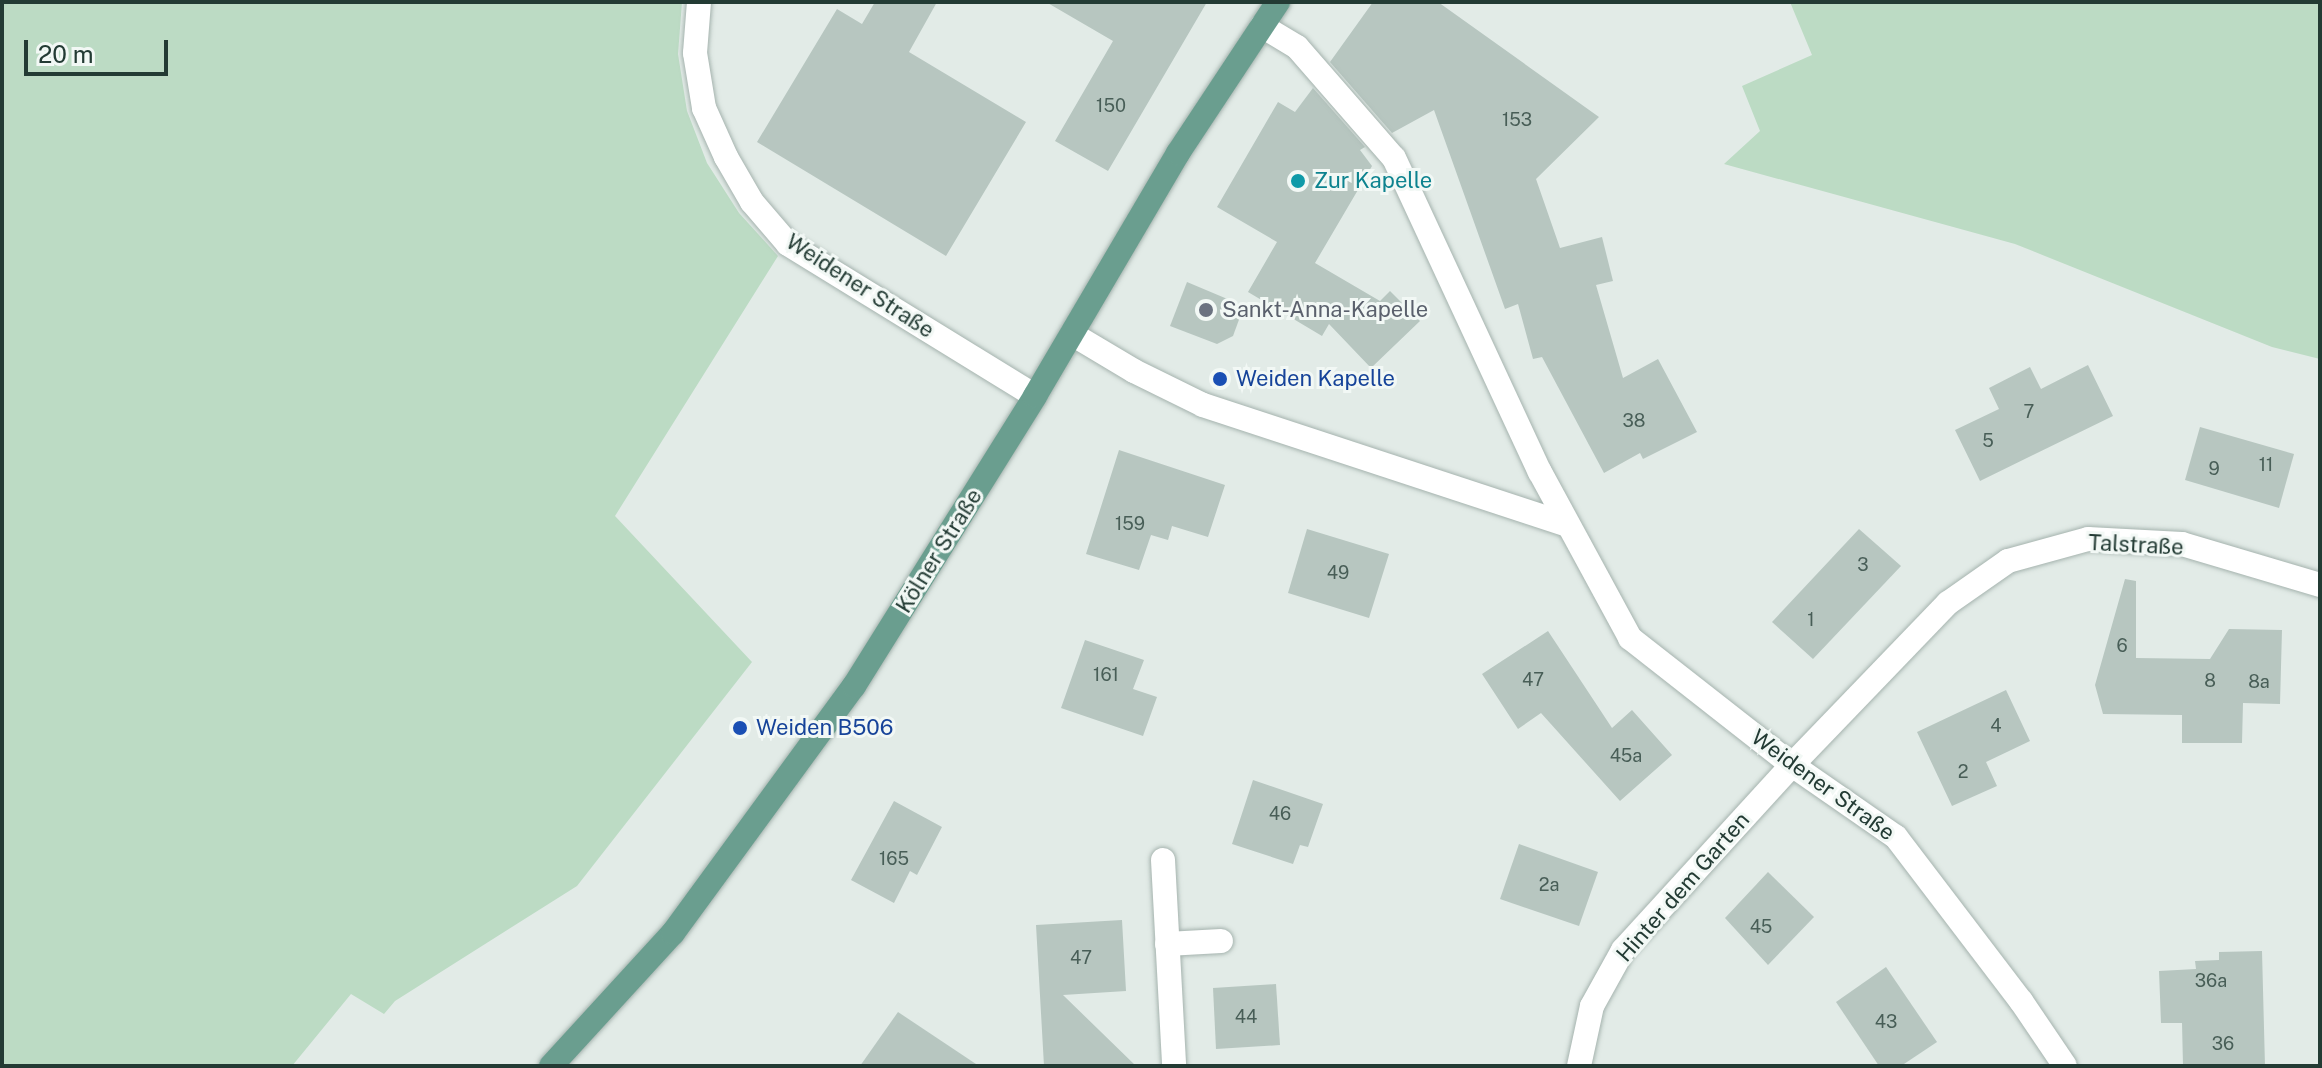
<!DOCTYPE html>
<html>
<head>
<meta charset="utf-8">
<style>
	body { margin:0 }
	#map { position:relative; width:2322px; height:1068px; overflow:hidden; background:#e2ebe7; font-family:"Public Sans",sans-serif }
	div>[style] { position:absolute }
	.green>* { inset:0; background:#bcdbc4 }
	.building>* { inset:0; background:#b7c6c0 }
	.roads { filter:drop-shadow(0 0 2px #a5b3ae) drop-shadow(0 0 2px #a5b3ae) }
	.minor>* { height:24px; margin:-12px; padding:0 12px; transform-origin:12px; border-radius:12px; background:#fff }
	.major>* { height:24px; margin:-12px; padding:0 12px; transform-origin:12px; border-radius:12px; background:#6a9e8f }
	.dots>* { width:22px; height:22px; translate:-50% -50%; box-sizing:border-box; border:4px solid #f2f8f5; border-radius:50% }
	span { translate:-50% -50%; white-space:nowrap; text-align:center; line-height:1.15; -webkit-text-stroke:6px #f2f8f5; paint-order:stroke }
	.number-label { font-size:18px; color:#485e57 }
	.number-label span { -webkit-text-stroke-width:0 }
	.culture-label { font-size:22px; color:#0d838f }
	.left { translate:0 -50%; text-align:left }
	.street-label { font-size:22px; color:#233b34 }
	.worship-label { font-size:22px; color:#5b616d }
	.transit-label { font-size:22px; color:#164399 }
	.frame { position:absolute; inset:0; border:4px solid #233b34; pointer-events:none }
	.scale { position:absolute; left:24px; top:40px; width:144px; height:36px; box-sizing:border-box; border:4px solid #233b34; border-top:0; padding-left:10px; font-size:24px; line-height:28px; white-space:nowrap; color:#233b34; -webkit-text-stroke:6px #f2f8f5; paint-order:stroke }
</style>
</head>
<body>
<div id="map">
	<div class="green">
		<div style="clip-path:polygon(2px 2px,682px 2px,678px 54px,687px 111px,707px 163px,739px 213px,778px 256px,615px 516px,752px 662px,577px 886px,395px 1001px,384px 1014px,351px 994px,292px 1066px,2px 1066px)"></div>
		<div style="clip-path:polygon(1790px 2px,2320px 2px,2320px 359px,2272px 347px,2015px 244px,1724px 164px,1760px 131px,1742px 86px,1812px 55px)"></div>
	</div>
	<div class="building">
		<div style="clip-path:polygon(875px 2px,937px 2px,909px 52px,1026px 122px,946px 256px,757px 142px,837px 9px,862px 24px)"></div>
		<div style="clip-path:polygon(1046px 2px,1207px 2px,1108px 171px,1055px 141px,1113px 41px)"></div>
		<div style="clip-path:polygon(1373px 2px,1438px 2px,1599px 117px,1536px 179px,1560px 248px,1602px 237px,1613px 281px,1596px 285px,1623px 378px,1658px 359px,1697px 432px,1643px 459px,1640px 453px,1604px 473px,1542px 357px,1533px 359px,1518px 304px,1505px 309px,1434px 110px,1392px 133px,1330px 62px)"></div>
		<div style="clip-path:polygon(1313px 88px,1365px 147px,1360px 150px,1372px 166px,1315px 263px,1380px 301px,1390px 291px,1420px 321px,1371px 368px,1329px 324px,1322px 336px,1248px 292px,1277px 242px,1217px 207px,1278px 102px,1295px 112px)"></div>
		<div style="clip-path:polygon(1187px 282px,1244px 306px,1233px 336px,1217px 344px,1170px 326px)"></div>
		<div style="clip-path:polygon(2088px 365px,2113px 416px,1980px 481px,1955px 430px,1999px 409px,1989px 388px,2030px 367px,2041px 389px)"></div>
		<div style="clip-path:polygon(2200px 427px,2294px 454px,2279px 508px,2185px 480px)"></div>
		<div style="clip-path:polygon(1119px 450px,1225px 485px,1208px 537px,1172px 526px,1168px 540px,1151px 535px,1139px 570px,1086px 554px)"></div>
		<div style="clip-path:polygon(1307px 529px,1389px 554px,1369px 618px,1288px 593px)"></div>
		<div style="clip-path:polygon(1859px 529px,1901px 566px,1813px 659px,1772px 622px)"></div>
		<div style="clip-path:polygon(2125px 579px,2136px 581px,2136px 658px,2210px 659px,2229px 629px,2282px 630px,2280px 704px,2243px 703px,2242px 743px,2182px 743px,2182px 715px,2103px 714px,2095px 685px)"></div>
		<div style="clip-path:polygon(1548px 631px,1612px 728px,1632px 710px,1672px 755px,1620px 801px,1541px 713px,1518px 729px,1482px 674px)"></div>
		<div style="clip-path:polygon(1085px 640px,1144px 660px,1133px 689px,1157px 697px,1143px 736px,1061px 708px)"></div>
		<div style="clip-path:polygon(2006px 690px,2030px 741px,1986px 762px,1997px 786px,1952px 806px,1917px 732px)"></div>
		<div style="clip-path:polygon(1253px 780px,1323px 804px,1308px 847px,1300px 845px,1293px 864px,1232px 844px)"></div>
		<div style="clip-path:polygon(894px 801px,942px 827px,917px 875px,910px 871px,894px 903px,851px 880px)"></div>
		<div style="clip-path:polygon(1519px 844px,1598px 872px,1579px 926px,1500px 899px)"></div>
		<div style="clip-path:polygon(1768px 872px,1814px 917px,1768px 965px,1725px 918px)"></div>
		<div style="clip-path:polygon(1122px 920px,1126px 991px,1063px 995px,1136px 1066px,1044px 1066px,1036px 925px)"></div>
		<div style="clip-path:polygon(2262px 951px,2265px 1066px,2183px 1066px,2182px 1023px,2161px 1023px,2159px 971px,2196px 969px,2195px 961px,2219px 960px,2219px 952px)"></div>
		<div style="clip-path:polygon(1886px 967px,1937px 1042px,1901px 1066px,1879px 1066px,1836px 1002px)"></div>
		<div style="clip-path:polygon(1276px 984px,1280px 1045px,1216px 1049px,1213px 988px)"></div>
		<div style="clip-path:polygon(898px 1012px,979px 1066px,860px 1066px)"></div>
	</div>
	<div class="roads">
		<div class="minor">
			<div style="left:699px;top:2px;width:51px;rotate:94.5deg"></div>
			<div style="left:695px;top:53px;width:56px;rotate:80.7deg"></div>
			<div style="left:704px;top:108px;width:54px;rotate:65.8deg"></div>
			<div style="left:726px;top:157px;width:52px;rotate:60deg"></div>
			<div style="left:752px;top:202px;width:55px;rotate:49.4deg"></div>
			<div style="left:788px;top:244px;width:290px;rotate:31.6deg"></div>
			<div style="left:1262px;top:26px;width:41px;rotate:31deg"></div>
			<div style="left:1297px;top:47px;width:147px;rotate:48.9deg"></div>
			<div style="left:1394px;top:158px;width:346px;rotate:65.1deg"></div>
			<div style="left:1540px;top:472px;width:189px;rotate:61.5deg"></div>
			<div style="left:1630px;top:638px;width:206px;rotate:38.1deg"></div>
			<div style="left:1792px;top:765px;width:126px;rotate:34.7deg"></div>
			<div style="left:1896px;top:837px;width:206px;rotate:52.7deg"></div>
			<div style="left:2021px;top:1001px;width:78px;rotate:55.9deg"></div>
			<div style="left:1072px;top:334px;width:72px;rotate:30.8deg"></div>
			<div style="left:1134px;top:371px;width:77px;rotate:26.2deg"></div>
			<div style="left:1203px;top:405px;width:381px;rotate:18.2deg"></div>
			<div style="left:1163px;top:860px;width:206px;rotate:86.9deg"></div>
			<div style="left:1167px;top:944px;width:54px;rotate:-3.2deg"></div>
			<div style="left:1579px;top:1066px;width:61px;rotate:-77.8deg"></div>
			<div style="left:1592px;top:1006px;width:64px;rotate:-61deg"></div>
			<div style="left:1623px;top:950px;width:251px;rotate:-47.6deg"></div>
			<div style="left:1792px;top:765px;width:225px;rotate:-46.1deg"></div>
			<div style="left:1948px;top:603px;width:73px;rotate:-35deg"></div>
			<div style="left:2008px;top:561px;width:83px;rotate:-15.4deg"></div>
			<div style="left:2088px;top:539px;width:94px;rotate:3deg"></div>
			<div style="left:2182px;top:544px;width:144px;rotate:16.5deg"></div>
		</div>
		<div class="major">
			<div style="left:551px;top:1066px;width:180px;rotate:-47.5deg"></div>
			<div style="left:673px;top:933px;width:306px;rotate:-53.8deg"></div>
			<div style="left:854px;top:686px;width:342px;rotate:-58deg"></div>
			<div style="left:1035px;top:396px;width:282px;rotate:-59.5deg"></div>
			<div style="left:1178px;top:153px;width:181px;rotate:-56.5deg"></div>
		</div>
	</div>
	<div class="dots">
		<div style="left:1298px;top:181px;background:#0f9aa8"></div>
		<div style="left:1206px;top:310px;background:#6b7280"></div>
		<div style="left:1220px;top:379px;background:#1a4fb4"></div>
		<div style="left:740px;top:728px;background:#1a4fb4"></div>
	</div>
	<div class="number-label">
		<span style="left:1111px;top:106px">150</span>
		<span style="left:1517px;top:120px">153</span>
		<span style="left:2029px;top:412px">7</span>
		<span style="left:1634px;top:421px">38</span>
		<span style="left:1988px;top:441px">5</span>
		<span style="left:2266px;top:465px">11</span>
		<span style="left:2214px;top:469px">9</span>
		<span style="left:1130px;top:524px">159</span>
		<span style="left:1863px;top:565px">3</span>
		<span style="left:1338px;top:573px">49</span>
		<span style="left:1811px;top:620px">1</span>
		<span style="left:2122px;top:646px">6</span>
		<span style="left:1106px;top:675px">161</span>
		<span style="left:1533px;top:680px">47</span>
		<span style="left:2210px;top:681px">8</span>
		<span style="left:2259px;top:682px">8a</span>
		<span style="left:1996px;top:726px">4</span>
		<span style="left:1626px;top:756px">45a</span>
		<span style="left:1963px;top:772px">2</span>
		<span style="left:1280px;top:814px">46</span>
		<span style="left:894px;top:859px">165</span>
		<span style="left:1549px;top:885px">2a</span>
		<span style="left:1761px;top:927px">45</span>
		<span style="left:1081px;top:958px">47</span>
		<span style="left:2211px;top:981px">36a</span>
		<span style="left:1246px;top:1017px">44</span>
		<span style="left:1886px;top:1022px">43</span>
		<span style="left:2223px;top:1044px">36</span>
	</div>
	<div class="culture-label">
		<span class="left" style="left:1314px;top:181px">Zur Kapelle</span>
	</div>
	<div class="street-label">
		<span style="left:860px;top:286px;rotate:33deg">Weidener Straße</span>
		<span style="left:2136px;top:545px;rotate:3deg">Talstraße</span>
		<span style="left:939px;top:551px;rotate:-58deg">Kölner Straße</span>
		<span style="left:1823px;top:785px;rotate:36deg">Weidener Straße</span>
		<span style="left:1683px;top:887px;rotate:-49deg">Hinter dem Garten</span>
	</div>
	<div class="worship-label">
		<span class="left" style="left:1222px;top:310px">Sankt-Anna-Kapelle</span>
	</div>
	<div class="transit-label">
		<span class="left" style="left:1236px;top:379px">Weiden Kapelle</span>
		<span class="left" style="left:756px;top:728px">Weiden B506</span>
	</div>
	<div class="frame"></div>
	<div class="scale">20 m</div>
</div>
</body>
</html>
